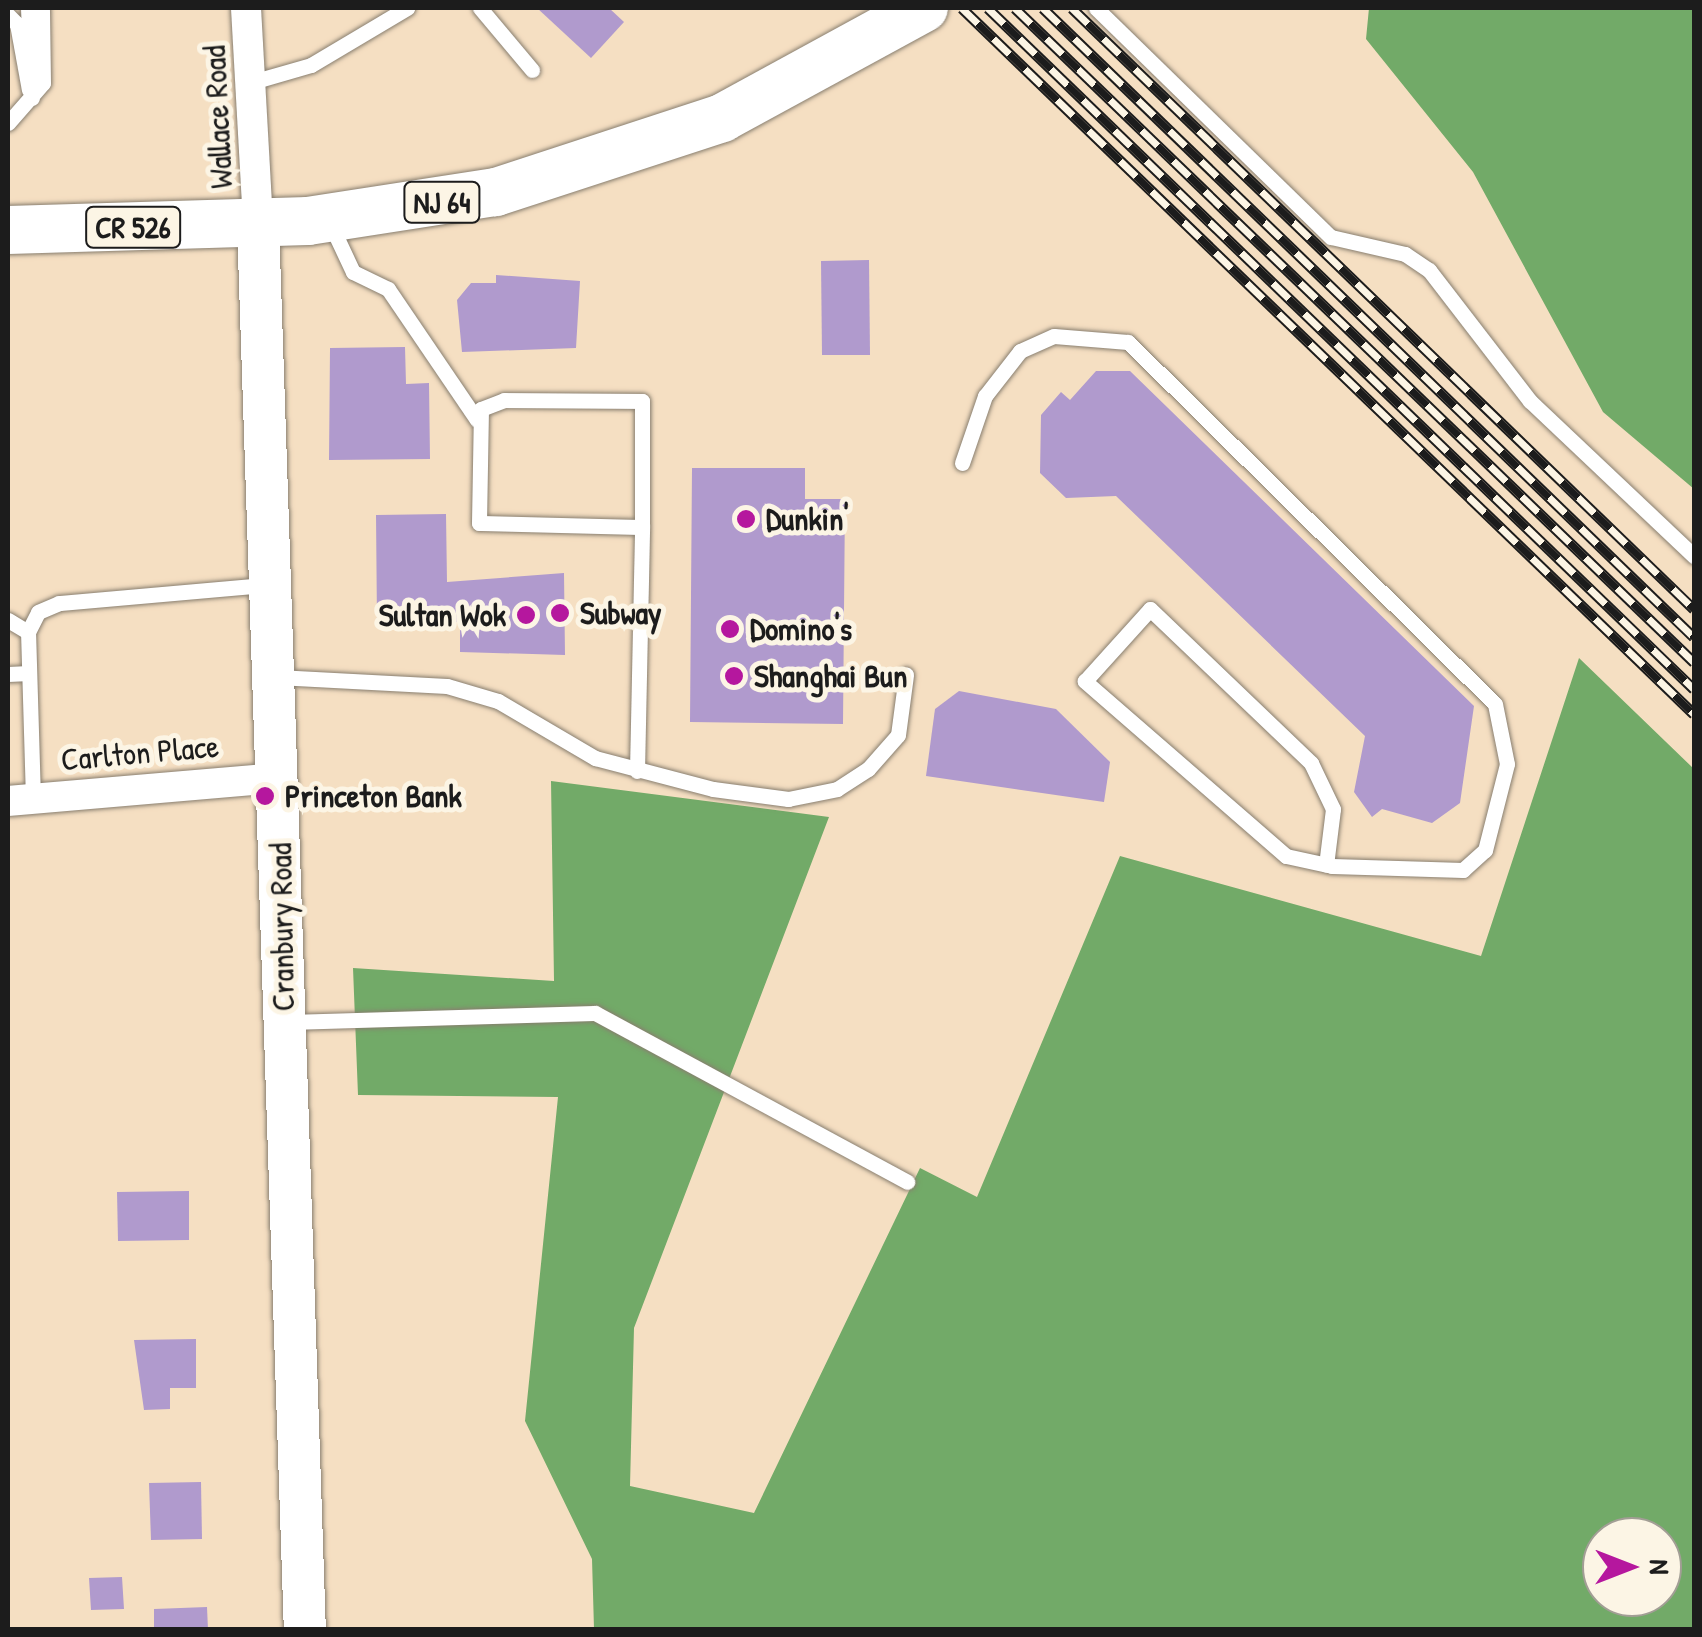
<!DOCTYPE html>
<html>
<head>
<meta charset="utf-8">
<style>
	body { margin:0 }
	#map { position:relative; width:1702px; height:1637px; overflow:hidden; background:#f5dfc2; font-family:"Patrick Hand",sans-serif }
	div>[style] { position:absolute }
	.forest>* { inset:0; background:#72aa68 }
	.building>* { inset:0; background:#b09acd }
	.roads { filter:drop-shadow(0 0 2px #887e6f) drop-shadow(0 0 2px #887e6f) }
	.lane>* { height:15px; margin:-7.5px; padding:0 7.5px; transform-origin:7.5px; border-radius:7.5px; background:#fff }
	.street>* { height:30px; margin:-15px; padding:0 15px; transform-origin:15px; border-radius:15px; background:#fff }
	.secondary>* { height:42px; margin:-21px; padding:0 21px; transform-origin:21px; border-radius:21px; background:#fff }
	.primary>* { height:48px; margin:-24px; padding:0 24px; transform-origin:24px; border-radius:24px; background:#fff }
	.rail>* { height:11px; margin-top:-5.5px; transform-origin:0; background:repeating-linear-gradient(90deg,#fcf5e5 0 22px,#1c1c1c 0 44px); box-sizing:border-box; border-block:2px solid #1c1c1c }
	.dots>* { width:28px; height:28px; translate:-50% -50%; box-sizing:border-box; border:5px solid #fcf5e5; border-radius:50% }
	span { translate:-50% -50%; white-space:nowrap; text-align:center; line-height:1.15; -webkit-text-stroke:10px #fcf5e5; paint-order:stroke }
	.shield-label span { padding:2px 8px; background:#fcf5e5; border:2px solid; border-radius:8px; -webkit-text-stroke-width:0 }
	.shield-label { font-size:30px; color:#1c1c1c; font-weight:700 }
	.street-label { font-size:32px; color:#1c1c1c }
	.poi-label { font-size:32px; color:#1c1c1c; font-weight:700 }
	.left { translate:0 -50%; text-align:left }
	.right { translate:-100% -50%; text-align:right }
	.frame { position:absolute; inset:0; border:10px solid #1c1c1c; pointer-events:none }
	.north { position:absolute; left:1582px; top:1517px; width:100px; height:100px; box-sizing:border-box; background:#fcf5e5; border:2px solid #a29e95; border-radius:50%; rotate:90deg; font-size:28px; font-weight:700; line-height:40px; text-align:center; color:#1c1c1c }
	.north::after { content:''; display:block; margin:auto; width:35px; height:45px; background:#b5179e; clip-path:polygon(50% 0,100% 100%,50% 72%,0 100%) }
</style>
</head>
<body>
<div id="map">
	<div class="forest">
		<div style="clip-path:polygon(1369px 8px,1694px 8px,1694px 489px,1603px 412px,1473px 172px,1366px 39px)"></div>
		<div style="clip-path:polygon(evenodd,1579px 658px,1694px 769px,1694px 1629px,594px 1629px,592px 1559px,525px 1421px,558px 1097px,358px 1095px,353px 968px,554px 981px,551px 781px,829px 817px,634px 1328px,630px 1486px,754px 1513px,920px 1168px,977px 1197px,1120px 856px,1481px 956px,1579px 658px,1602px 1537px,1662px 1537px,1662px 1597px,1602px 1597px,1602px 1537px)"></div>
	</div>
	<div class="building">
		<div style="clip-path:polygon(537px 8px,609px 8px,624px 22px,591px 58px)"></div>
		<div style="clip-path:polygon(869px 260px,870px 355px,822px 355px,821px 261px)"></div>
		<div style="clip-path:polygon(496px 275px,580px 281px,576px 348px,462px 352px,457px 300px,471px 283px,496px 283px)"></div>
		<div style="clip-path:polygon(405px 347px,406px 384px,429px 383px,430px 459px,329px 460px,330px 348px)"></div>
		<div style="clip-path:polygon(1096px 371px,1130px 371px,1474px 706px,1460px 803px,1432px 823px,1382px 809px,1372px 817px,1354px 792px,1365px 736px,1116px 496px,1066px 498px,1040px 473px,1041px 415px,1061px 392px,1070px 400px)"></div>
		<div style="clip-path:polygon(692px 468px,805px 468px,805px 499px,845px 499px,843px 724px,690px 722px)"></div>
		<div style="clip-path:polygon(446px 514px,447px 582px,564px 573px,565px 655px,460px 652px,460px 622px,377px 623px,376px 515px)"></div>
		<div style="clip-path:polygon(959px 691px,1056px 709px,1110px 762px,1104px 802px,926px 776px,935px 709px)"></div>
		<div style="clip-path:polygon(189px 1191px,189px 1240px,118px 1241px,117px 1192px)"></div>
		<div style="clip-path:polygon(196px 1339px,196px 1388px,170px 1388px,170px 1409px,144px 1410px,134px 1340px)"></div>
		<div style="clip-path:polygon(201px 1482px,202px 1539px,151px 1540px,149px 1483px)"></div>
		<div style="clip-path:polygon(122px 1577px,124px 1609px,91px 1610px,89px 1578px)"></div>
		<div style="clip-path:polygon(207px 1607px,208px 1630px,154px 1630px,154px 1609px)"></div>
	</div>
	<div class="roads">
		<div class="lane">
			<div style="left:28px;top:8px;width:90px;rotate:87.5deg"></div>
			<div style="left:480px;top:8px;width:81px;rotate:50deg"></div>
			<div style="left:1096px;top:8px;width:328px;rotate:44.3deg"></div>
			<div style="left:1331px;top:237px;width:76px;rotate:12.9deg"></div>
			<div style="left:1405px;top:254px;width:29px;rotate:34deg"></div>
			<div style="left:1429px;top:270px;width:165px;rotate:52.4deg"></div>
			<div style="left:1530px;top:401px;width:226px;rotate:43.4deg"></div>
			<div style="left:8px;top:15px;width:13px;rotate:45deg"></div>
			<div style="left:17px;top:24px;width:67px;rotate:79.7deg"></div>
			<div style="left:252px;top:82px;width:61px;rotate:-16.1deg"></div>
			<div style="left:311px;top:65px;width:112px;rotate:-30.7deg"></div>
			<div style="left:8px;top:123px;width:53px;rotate:-48.8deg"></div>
			<div style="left:43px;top:83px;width:75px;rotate:-90.8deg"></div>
			<div style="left:330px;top:223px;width:54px;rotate:64.9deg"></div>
			<div style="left:353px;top:272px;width:39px;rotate:26deg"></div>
			<div style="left:388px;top:289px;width:158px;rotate:55.8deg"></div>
			<div style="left:962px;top:463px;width:71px;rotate:-71.1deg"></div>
			<div style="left:985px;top:396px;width:57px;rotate:-52.1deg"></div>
			<div style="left:1020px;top:351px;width:37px;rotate:-24deg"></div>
			<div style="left:1054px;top:336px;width:74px;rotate:4.6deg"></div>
			<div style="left:1128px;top:342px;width:515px;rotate:44.61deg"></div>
			<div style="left:1495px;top:704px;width:61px;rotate:78.7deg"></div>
			<div style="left:1507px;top:764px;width:89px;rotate:104.3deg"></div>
			<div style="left:1485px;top:850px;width:30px;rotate:138deg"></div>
			<div style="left:1463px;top:870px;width:131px;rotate:-178.3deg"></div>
			<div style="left:1332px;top:866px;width:47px;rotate:-167.7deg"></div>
			<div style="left:1286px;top:856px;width:267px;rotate:-139deg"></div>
			<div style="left:1085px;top:681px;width:97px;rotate:-47.9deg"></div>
			<div style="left:1150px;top:609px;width:223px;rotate:43.7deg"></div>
			<div style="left:1311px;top:763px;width:51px;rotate:64.4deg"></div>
			<div style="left:1333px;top:809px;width:56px;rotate:97.1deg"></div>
			<div style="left:8px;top:620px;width:23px;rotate:31deg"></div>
			<div style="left:8px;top:674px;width:21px;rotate:-3deg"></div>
			<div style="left:277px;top:677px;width:170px;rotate:3deg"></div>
			<div style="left:447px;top:686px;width:53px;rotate:16.4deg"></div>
			<div style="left:498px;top:701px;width:113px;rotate:30.4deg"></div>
			<div style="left:595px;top:758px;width:122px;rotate:14.7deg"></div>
			<div style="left:713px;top:789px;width:76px;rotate:7.6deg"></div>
			<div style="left:788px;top:799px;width:50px;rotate:-11.5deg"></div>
			<div style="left:837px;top:789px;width:37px;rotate:-33deg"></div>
			<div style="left:868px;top:769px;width:45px;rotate:-48.6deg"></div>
			<div style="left:898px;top:735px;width:61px;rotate:-82.4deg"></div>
			<div style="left:637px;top:771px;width:244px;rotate:-88.8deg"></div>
			<div style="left:642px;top:527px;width:163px;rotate:-178.6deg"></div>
			<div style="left:479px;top:523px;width:114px;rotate:-89deg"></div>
			<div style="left:481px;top:409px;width:25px;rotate:-21deg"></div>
			<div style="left:504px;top:400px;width:138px;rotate:0.4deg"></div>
			<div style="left:642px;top:401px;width:126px;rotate:90deg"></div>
			<div style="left:33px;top:799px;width:167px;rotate:-91.7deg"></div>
			<div style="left:28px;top:632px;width:22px;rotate:-63deg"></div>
			<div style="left:38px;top:612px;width:23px;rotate:-23deg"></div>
			<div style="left:59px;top:603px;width:207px;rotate:-5deg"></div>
			<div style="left:288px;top:1022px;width:307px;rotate:-1.7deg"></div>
			<div style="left:595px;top:1013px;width:355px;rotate:28.4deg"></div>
		</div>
		<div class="street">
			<div style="left:246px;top:8px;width:216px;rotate:86.8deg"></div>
			<div style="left:8px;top:801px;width:271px;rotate:-4.9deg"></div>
		</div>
		<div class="secondary">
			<div style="left:258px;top:224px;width:1407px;rotate:88.09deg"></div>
		</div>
		<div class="primary">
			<div style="left:8px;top:230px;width:300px;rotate:-1.7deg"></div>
			<div style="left:308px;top:221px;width:190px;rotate:-8.8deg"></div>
			<div style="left:496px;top:192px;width:238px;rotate:-18.1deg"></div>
			<div style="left:722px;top:118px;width:230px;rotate:-28.6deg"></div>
		</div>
	</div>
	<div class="rail">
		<div style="left:962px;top:8px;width:1017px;rotate:43.96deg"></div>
		<div style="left:988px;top:8px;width:981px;rotate:43.97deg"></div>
		<div style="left:1015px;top:8px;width:943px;rotate:43.93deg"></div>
		<div style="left:1043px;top:8px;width:905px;rotate:44.02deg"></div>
		<div style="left:1072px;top:8px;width:865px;rotate:44.02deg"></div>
	</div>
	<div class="dots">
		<div style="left:746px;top:519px;background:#b5179e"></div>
		<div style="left:560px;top:613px;background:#b5179e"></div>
		<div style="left:526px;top:615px;background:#b5179e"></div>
		<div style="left:730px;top:629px;background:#b5179e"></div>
		<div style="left:734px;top:676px;background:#b5179e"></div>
		<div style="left:265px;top:796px;background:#b5179e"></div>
	</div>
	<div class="shield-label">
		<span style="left:442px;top:202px">NJ 64</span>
		<span style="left:133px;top:227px">CR 526</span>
	</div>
	<div class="street-label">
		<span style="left:218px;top:117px;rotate:-93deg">Wallace Road</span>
		<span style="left:140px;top:753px;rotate:-5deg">Carlton Place</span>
		<span style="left:282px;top:927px;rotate:-91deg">Cranbury Road</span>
	</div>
	<div class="poi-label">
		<span class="left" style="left:766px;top:519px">Dunkin'</span>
		<span class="left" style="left:580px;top:613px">Subway</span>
		<span class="right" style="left:506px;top:615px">Sultan Wok</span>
		<span class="left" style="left:750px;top:629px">Domino's</span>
		<span class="left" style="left:754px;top:676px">Shanghai Bun</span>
		<span class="left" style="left:285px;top:796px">Princeton Bank</span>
	</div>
	<div class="frame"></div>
	<div class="north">N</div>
</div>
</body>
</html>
